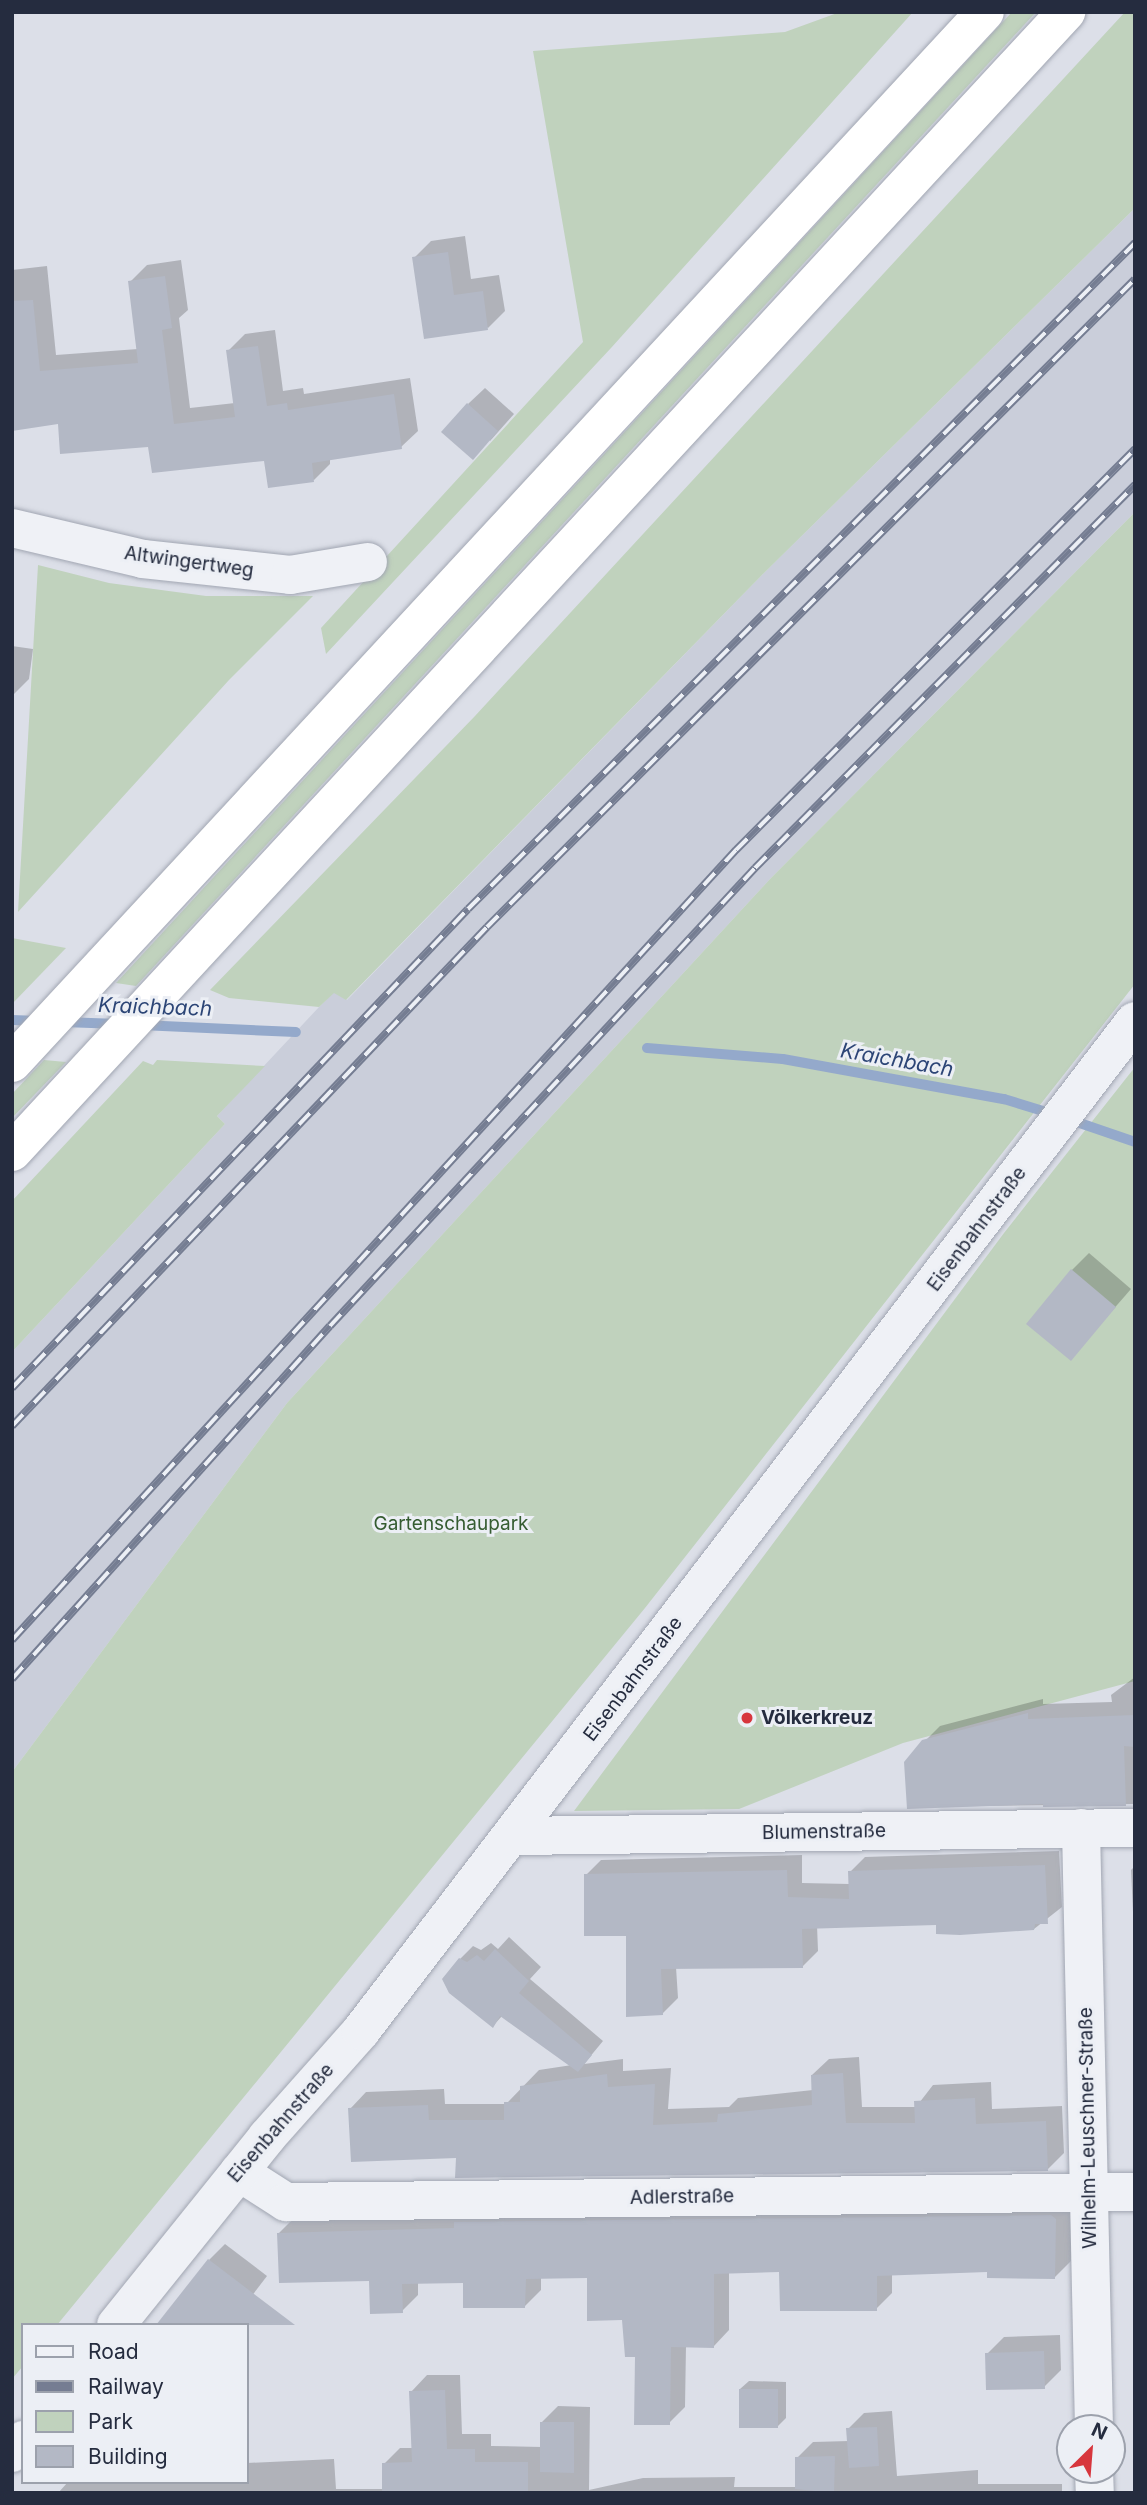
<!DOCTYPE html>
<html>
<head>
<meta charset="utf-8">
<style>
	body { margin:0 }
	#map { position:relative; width:1147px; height:2505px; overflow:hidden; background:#dcdfe8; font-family:Inter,sans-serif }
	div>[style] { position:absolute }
	.built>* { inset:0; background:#caceda }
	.green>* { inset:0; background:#c0d2bd }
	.shadow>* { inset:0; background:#0003 }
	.stream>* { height:10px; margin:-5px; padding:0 5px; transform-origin:5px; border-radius:5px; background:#94a9cb }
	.building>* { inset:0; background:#b3b8c5 }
	.roads { filter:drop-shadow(0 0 2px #a1a6b2) drop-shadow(0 0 2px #a1a6b2) }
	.minor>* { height:38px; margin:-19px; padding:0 19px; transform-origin:19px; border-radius:19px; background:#eff1f6 }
	.highway>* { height:38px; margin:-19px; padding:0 19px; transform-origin:19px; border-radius:19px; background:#fff }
	.rail>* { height:8px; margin-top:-4px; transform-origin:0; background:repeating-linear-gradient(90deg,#eceff5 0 16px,#757d92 0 32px); box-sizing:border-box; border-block:2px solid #757d92 }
	.dots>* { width:19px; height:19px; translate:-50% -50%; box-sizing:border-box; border:4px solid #eceff5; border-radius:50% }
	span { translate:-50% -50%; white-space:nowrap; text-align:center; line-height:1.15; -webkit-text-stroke:6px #eceff5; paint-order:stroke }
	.street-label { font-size:19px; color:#252c3f }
	.park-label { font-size:19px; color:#355c31 }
	.poi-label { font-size:19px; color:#252c3f; font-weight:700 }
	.left { translate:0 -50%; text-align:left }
	.water-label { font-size:21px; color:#2c4576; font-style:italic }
	.frame { position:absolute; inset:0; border:14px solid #252c3f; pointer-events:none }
	.legend { position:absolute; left:21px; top:2323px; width:228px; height:161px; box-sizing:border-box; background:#eceff5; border:2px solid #9ca1ac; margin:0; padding:9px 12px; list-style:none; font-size:21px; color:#252c3f }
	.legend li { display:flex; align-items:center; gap:14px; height:35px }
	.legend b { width:35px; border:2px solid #9ca1ac }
	.north { position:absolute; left:1056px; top:2414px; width:70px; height:70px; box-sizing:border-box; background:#eceff5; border:2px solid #9ca1ac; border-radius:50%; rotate:25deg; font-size:19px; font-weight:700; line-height:28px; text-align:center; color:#252c3f }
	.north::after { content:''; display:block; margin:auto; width:24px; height:32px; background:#d7363d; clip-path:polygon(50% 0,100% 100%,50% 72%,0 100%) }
</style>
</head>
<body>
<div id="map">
	<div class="built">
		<div style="clip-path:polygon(1135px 208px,1135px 512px,770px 879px,287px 1403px,12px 1772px,12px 1352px,225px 1124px,217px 1116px,319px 1007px,334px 992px,347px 1000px,762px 575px)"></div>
	</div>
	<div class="green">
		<div style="clip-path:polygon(840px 12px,913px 12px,611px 348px,326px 654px,321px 628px,583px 342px,533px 51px,785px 32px)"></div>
		<div style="clip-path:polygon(1012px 12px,1036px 12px,136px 986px,116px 983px)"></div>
		<div style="clip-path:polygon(1125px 12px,1135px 12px,1135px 208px,762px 575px,346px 1000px,334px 993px,319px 1007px,229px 998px,210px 990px,475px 716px)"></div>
		<div style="clip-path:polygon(1135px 512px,1135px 984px,645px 1608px,57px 2325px,23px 2325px,23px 2366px,12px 2379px,12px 1772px,287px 1403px,770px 879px)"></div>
		<div style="clip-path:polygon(38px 565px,109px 583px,206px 596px,313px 596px,229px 680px,18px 912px)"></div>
		<div style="clip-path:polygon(12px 938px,66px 948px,12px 1004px)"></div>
		<div style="clip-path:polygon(44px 1060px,66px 1062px,12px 1118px,12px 1094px)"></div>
		<div style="clip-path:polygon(157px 1060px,265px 1066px,217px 1116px,225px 1124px,12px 1352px,12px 1201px,143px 1061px,153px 1065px)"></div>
		<div style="clip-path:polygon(1135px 1067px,1135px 1681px,903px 1743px,739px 1809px,574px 1811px,1004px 1233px)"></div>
	</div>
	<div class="shadow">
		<div style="clip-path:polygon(465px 236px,471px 279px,499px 275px,505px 311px,488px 328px,414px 258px,431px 241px)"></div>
		<div style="clip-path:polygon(181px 260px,188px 310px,179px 318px,190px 408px,235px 403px,228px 351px,245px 334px,275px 330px,283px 391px,303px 388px,304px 394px,410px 378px,418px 431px,401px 447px,330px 459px,330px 464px,314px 480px,265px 459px,150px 445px,59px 422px,12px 429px,12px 270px,47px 266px,56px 355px,138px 349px,130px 282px,147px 265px)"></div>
		<div style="clip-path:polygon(485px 388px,514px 414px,490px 441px,468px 404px)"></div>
		<div style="clip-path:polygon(12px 646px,33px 649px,29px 679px,14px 694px)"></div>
		<div style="clip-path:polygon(1089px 1253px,1131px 1289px,1071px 1358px,1072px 1270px)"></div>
		<div style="clip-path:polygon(1135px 1677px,1135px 1804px,909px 1807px,924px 1742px,940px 1726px,1043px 1699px,1043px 1704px,1112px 1702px,1111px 1695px)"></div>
		<div style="clip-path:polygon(1059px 1851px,1062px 1907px,1034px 1929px,937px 1924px,817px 1925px,818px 1951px,802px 1967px,676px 1967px,678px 1998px,662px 2014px,628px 1934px,586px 1875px,601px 1860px,802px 1855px,802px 1883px,850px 1884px,850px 1872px,865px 1857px)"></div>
		<div style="clip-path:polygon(1135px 1866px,1135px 1934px,1134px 1934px,1131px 1870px)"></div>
		<div style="clip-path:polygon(509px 1937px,541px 1967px,530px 1979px,603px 2041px,584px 2064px,623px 2059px,623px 2071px,671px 2068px,668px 2109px,729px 2107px,738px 2098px,813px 2090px,812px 2075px,829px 2059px,859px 2057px,862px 2107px,916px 2107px,933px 2085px,991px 2082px,992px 2109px,1062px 2106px,1064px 2153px,1048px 2169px,457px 2156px,350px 2109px,366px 2092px,444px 2089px,445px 2104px,506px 2104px,539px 2070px,572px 2065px,502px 2016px,493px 2026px,460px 1959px,473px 1946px,481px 1950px,491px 1943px,498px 1949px)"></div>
		<div style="clip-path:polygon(1135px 2105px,1135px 2169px,1133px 2169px)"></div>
		<div style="clip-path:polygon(1071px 2203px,1071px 2261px,1055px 2277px,988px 2270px,892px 2274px,892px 2293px,876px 2309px,781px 2270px,729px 2272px,729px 2330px,714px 2346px,686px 2346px,685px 2407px,669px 2423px,624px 2318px,589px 2276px,541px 2277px,541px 2290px,525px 2306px,465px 2281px,418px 2282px,418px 2295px,402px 2311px,370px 2279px,279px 2233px,295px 2217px)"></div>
		<div style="clip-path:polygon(225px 2244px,267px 2276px,238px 2314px,209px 2260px)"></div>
		<div style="clip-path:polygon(1060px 2335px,1061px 2370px,1044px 2387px,987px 2354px,1004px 2337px)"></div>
		<div style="clip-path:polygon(427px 2375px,460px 2375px,462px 2434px,491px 2434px,491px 2446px,542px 2447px,542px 2422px,558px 2406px,590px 2407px,589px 2490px,643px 2478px,735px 2477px,734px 2487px,797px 2487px,797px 2458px,813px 2442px,849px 2441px,848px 2429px,864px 2413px,892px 2411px,897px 2476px,978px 2470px,978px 2484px,1062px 2484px,1062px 2493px,58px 2493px,68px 2482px,247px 2482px,247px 2463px,334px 2459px,336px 2489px,384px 2489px,384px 2464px,400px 2448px,413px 2448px,411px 2392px)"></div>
		<div style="clip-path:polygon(749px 2381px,786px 2382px,786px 2418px,778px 2426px,740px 2389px)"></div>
	</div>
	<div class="stream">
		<div style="left:12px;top:1020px;width:26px;rotate:2deg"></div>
		<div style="left:64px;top:1022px;width:54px;rotate:2.1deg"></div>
		<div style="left:141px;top:1025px;width:155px;rotate:2.6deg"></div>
		<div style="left:647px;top:1048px;width:136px;rotate:4.6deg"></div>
		<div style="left:783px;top:1059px;width:225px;rotate:10.3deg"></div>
		<div style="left:1004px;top:1099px;width:51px;rotate:17deg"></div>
		<div style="left:1068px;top:1119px;width:71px;rotate:18.9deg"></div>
	</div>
	<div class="building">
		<div style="clip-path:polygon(448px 252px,454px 295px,483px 291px,488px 330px,424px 339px,412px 257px)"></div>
		<div style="clip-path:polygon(165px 276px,172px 328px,162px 330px,174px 424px,235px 417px,226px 350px,258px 346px,267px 406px,287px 403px,288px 410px,394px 394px,402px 449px,312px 463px,314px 482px,268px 488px,264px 461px,152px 473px,148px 447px,60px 454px,58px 424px,12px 431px,12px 301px,33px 300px,40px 371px,138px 363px,128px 281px)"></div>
		<div style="clip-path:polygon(467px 403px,498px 431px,473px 460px,441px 432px)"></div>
		<div style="clip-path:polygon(1071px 1269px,1116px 1307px,1071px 1361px,1026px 1324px)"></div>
		<div style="clip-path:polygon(1028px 1713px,1028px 1719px,1135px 1715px,1135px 1747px,1124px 1746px,1126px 1806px,1043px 1807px,1043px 1804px,907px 1809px,904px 1762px,922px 1740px)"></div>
		<div style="clip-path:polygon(1045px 1865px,1048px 1924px,1035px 1924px,1034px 1930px,960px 1935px,936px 1934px,936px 1925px,802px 1929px,803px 1968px,661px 1969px,663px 2015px,626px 2017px,626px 1936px,584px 1936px,584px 1874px,787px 1870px,788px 1897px,849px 1899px,848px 1871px)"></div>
		<div style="clip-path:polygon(495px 1949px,529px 1981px,519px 1993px,592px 2055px,578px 2072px,500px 2016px,493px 2028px,449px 1993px,442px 1979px,459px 1958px,467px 1962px,477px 1955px,484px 1961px)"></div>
		<div style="clip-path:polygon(843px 2073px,846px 2123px,915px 2123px,914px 2101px,975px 2098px,976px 2124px,1046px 2121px,1048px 2171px,455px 2178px,456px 2158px,351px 2162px,348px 2108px,428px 2105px,429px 2120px,504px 2120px,504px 2102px,520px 2102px,520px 2086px,607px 2074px,608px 2087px,655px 2084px,653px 2125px,717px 2122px,718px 2114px,812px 2105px,811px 2075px)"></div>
		<div style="clip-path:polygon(1051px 2215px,1056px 2219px,1055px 2279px,987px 2278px,987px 2272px,877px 2276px,877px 2311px,780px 2311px,779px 2272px,714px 2274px,714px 2348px,671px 2347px,670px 2425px,634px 2425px,635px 2357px,625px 2357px,622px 2320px,587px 2321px,587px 2278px,526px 2279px,525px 2308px,463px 2308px,463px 2283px,402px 2284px,403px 2313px,370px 2314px,369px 2281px,279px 2283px,277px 2233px,454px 2228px,454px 2222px)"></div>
		<div style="clip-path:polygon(208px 2259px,295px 2325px,156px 2325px)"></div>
		<div style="clip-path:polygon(1044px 2351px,1045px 2389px,986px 2390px,985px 2353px)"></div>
		<div style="clip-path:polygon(739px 2389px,778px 2389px,778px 2428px,739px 2428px)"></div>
		<div style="clip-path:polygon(445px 2390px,447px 2449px,475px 2449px,475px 2462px,528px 2462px,528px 2493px,382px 2493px,382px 2463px,412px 2462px,409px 2391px)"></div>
		<div style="clip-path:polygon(540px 2422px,574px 2422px,574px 2473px,540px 2472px)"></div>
		<div style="clip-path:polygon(877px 2427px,879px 2466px,849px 2468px,846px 2428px)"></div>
		<div style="clip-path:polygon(835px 2456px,834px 2493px,795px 2489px,795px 2457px)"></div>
	</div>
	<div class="roads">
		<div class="minor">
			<div style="left:12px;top:528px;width:135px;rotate:13.3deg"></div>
			<div style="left:143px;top:559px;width:148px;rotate:6.2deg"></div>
			<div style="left:290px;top:575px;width:79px;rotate:-9.5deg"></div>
			<div style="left:1081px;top:1828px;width:600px;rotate:88.76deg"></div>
			<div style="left:514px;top:1836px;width:621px;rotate:-0.74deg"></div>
			<div style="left:239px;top:2172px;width:56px;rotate:32.6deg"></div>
			<div style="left:286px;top:2202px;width:849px;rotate:-0.67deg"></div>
			<div style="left:116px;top:2325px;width:241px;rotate:-51.2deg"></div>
			<div style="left:267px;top:2137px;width:142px;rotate:-48.4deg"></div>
			<div style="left:361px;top:2031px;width:1272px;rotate:-52.54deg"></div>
			<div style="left:12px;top:2453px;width:17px;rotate:-50deg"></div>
			<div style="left:1094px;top:2470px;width:23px;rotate:88deg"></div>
		</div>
		<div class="highway">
			<div style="left:12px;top:1063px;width:1432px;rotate:-47.21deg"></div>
			<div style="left:12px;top:1152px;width:1553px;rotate:-47.24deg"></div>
		</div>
	</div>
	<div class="rail">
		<div style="left:12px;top:1388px;width:661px;rotate:-46.41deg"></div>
		<div style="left:468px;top:909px;width:943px;rotate:-44.96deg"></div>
		<div style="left:12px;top:1426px;width:689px;rotate:-46.41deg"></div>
		<div style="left:487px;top:927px;width:916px;rotate:-45deg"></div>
		<div style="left:12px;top:1640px;width:1072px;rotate:-47.5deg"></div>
		<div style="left:736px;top:850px;width:566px;rotate:-45.14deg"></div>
		<div style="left:12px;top:1679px;width:475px;rotate:-48deg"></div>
		<div style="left:330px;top:1326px;width:625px;rotate:-47.14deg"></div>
		<div style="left:755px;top:868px;width:540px;rotate:-45.23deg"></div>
	</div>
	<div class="dots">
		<div style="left:747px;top:1718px;background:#d7363d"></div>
	</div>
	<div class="street-label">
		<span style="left:189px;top:562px;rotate:8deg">Altwingertweg</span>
		<span style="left:977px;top:1229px;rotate:-53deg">Eisenbahnstraße</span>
		<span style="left:633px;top:1679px;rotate:-53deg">Eisenbahnstraße</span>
		<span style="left:824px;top:1832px;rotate:-1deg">Blumenstraße</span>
		<span style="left:281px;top:2123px;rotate:-49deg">Eisenbahnstraße</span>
		<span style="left:1088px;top:2128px;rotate:-91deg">Wilhelm-Leuschner-Straße</span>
		<span style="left:682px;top:2197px;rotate:-1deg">Adlerstraße</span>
	</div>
	<div class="park-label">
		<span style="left:451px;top:1524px">Gartenschaupark</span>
	</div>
	<div class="poi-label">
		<span class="left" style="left:761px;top:1718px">Völkerkreuz</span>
	</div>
	<div class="water-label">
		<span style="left:155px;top:1007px;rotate:2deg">Kraichbach</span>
		<span style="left:897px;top:1060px;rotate:10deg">Kraichbach</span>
	</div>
	<div class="frame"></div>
	<ul class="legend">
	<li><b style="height:9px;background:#eff1f6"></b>Road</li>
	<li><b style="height:9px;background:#757d92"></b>Railway</li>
	<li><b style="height:19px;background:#c0d2bd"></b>Park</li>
	<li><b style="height:19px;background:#b3b8c5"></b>Building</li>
	</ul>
	<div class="north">N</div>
</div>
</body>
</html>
